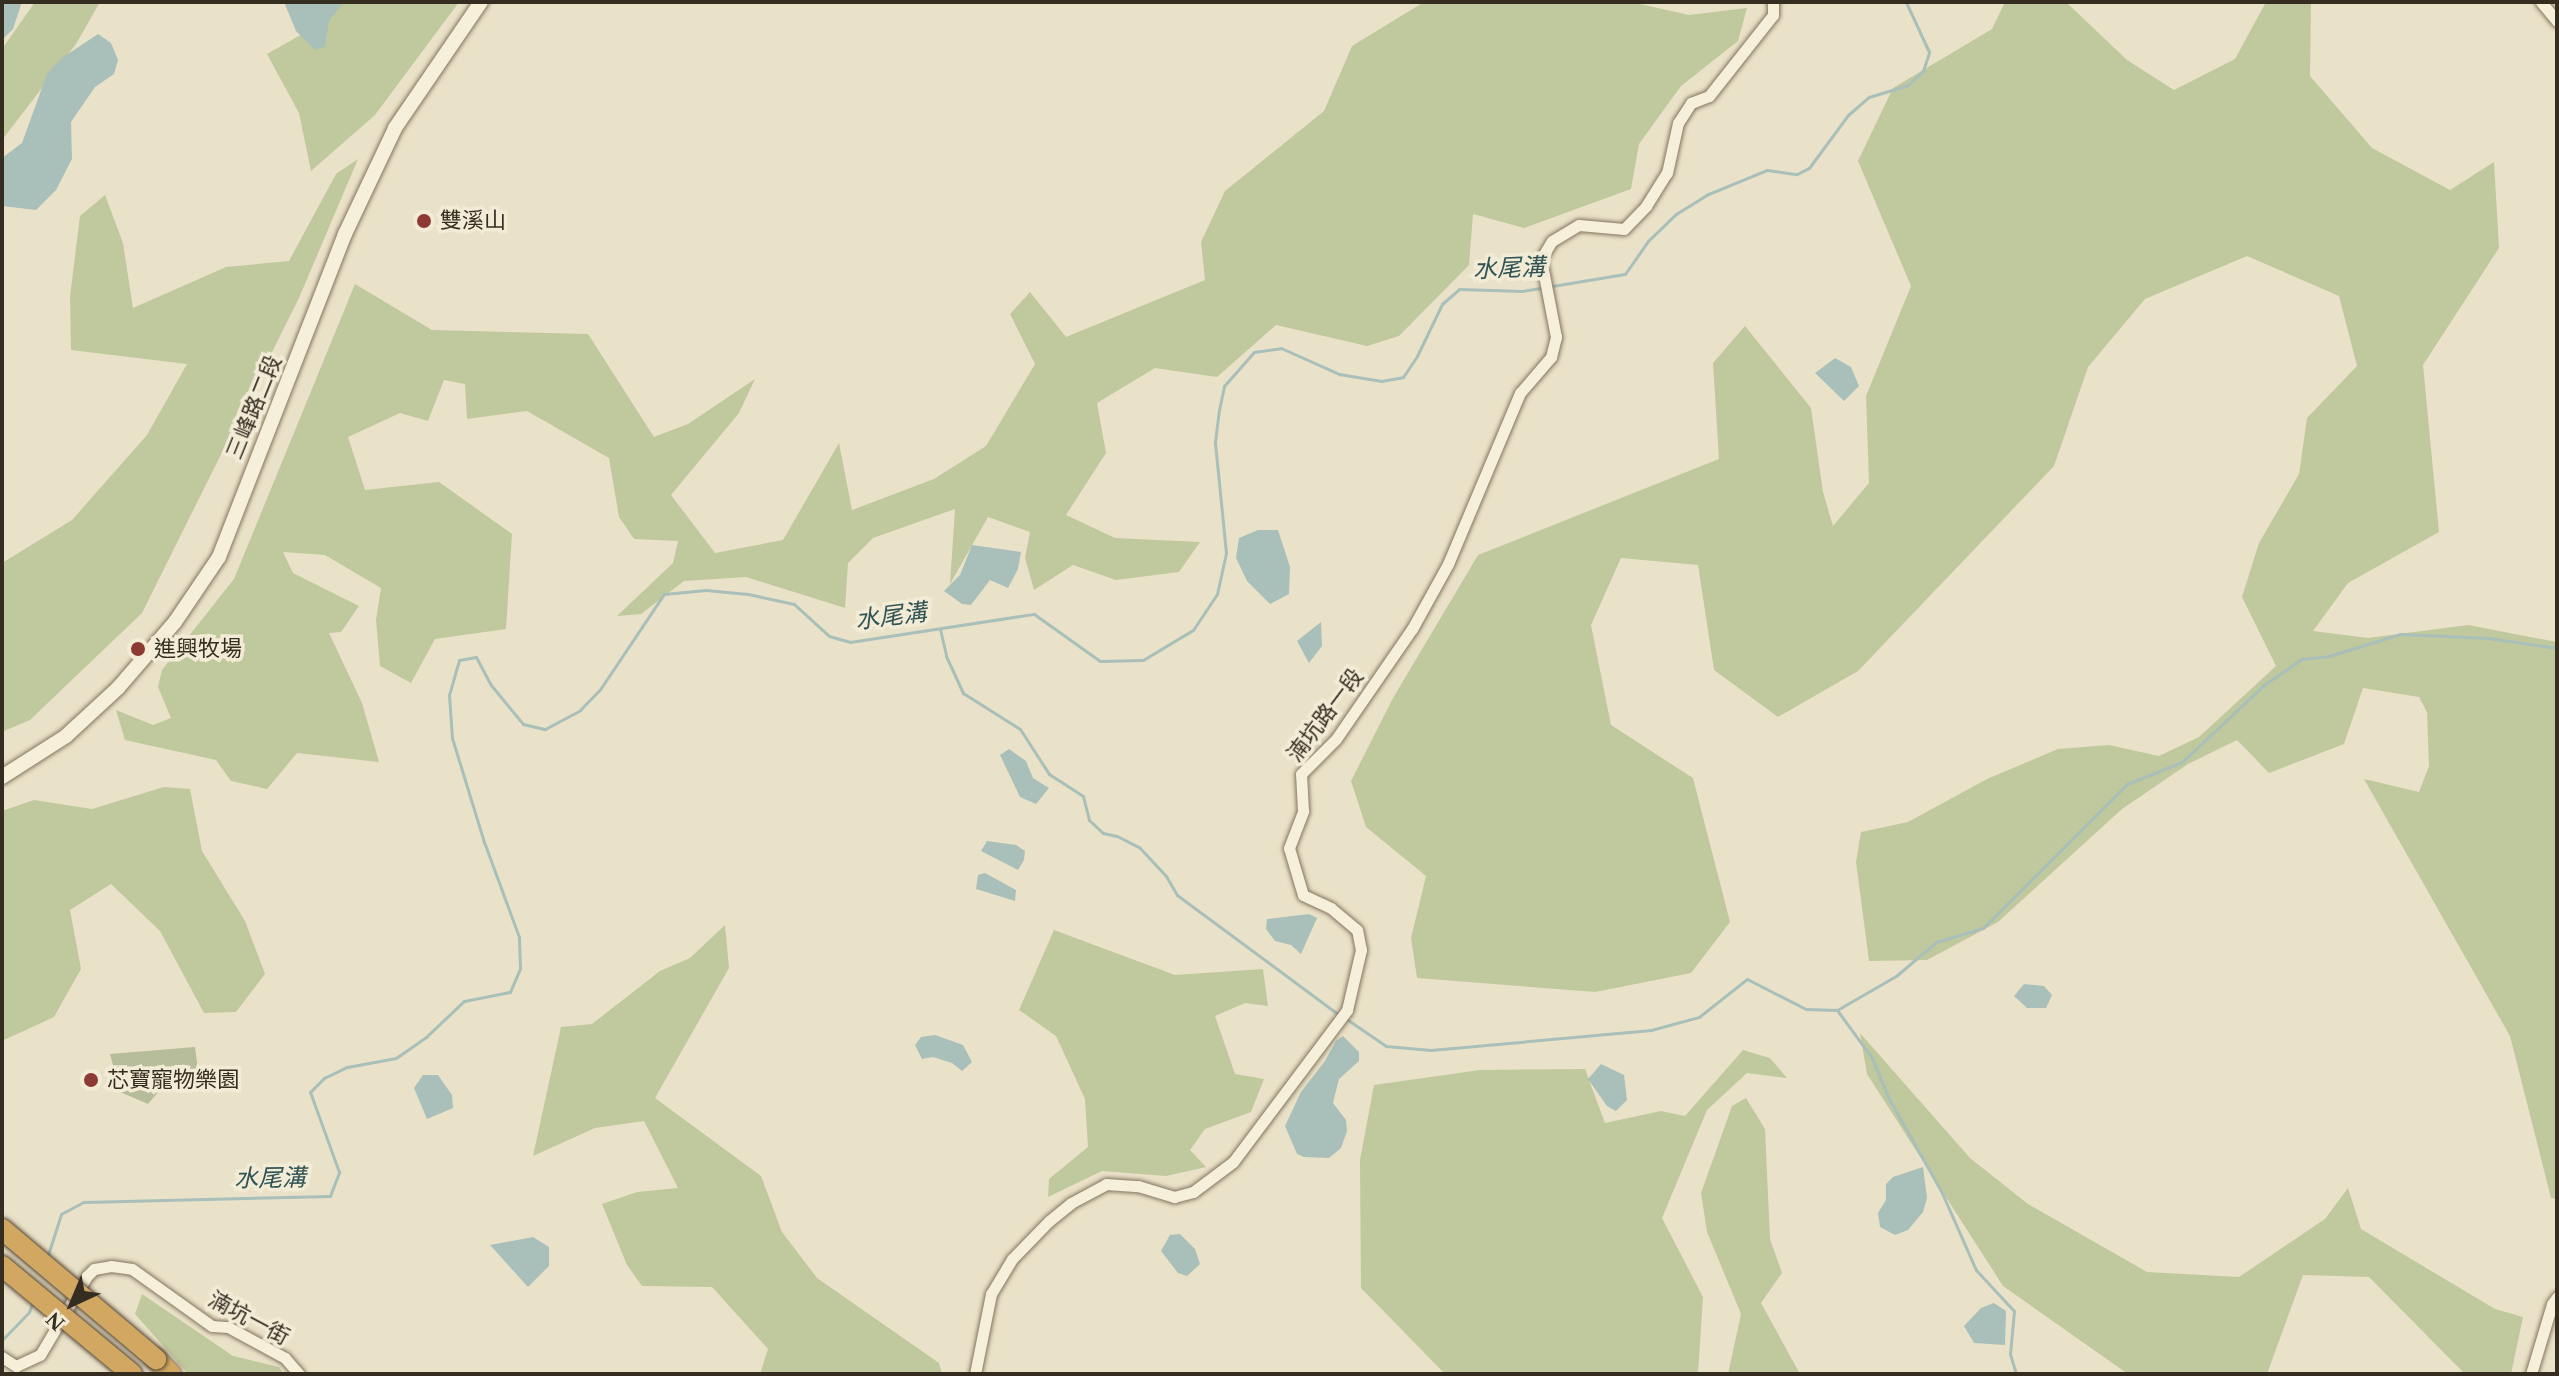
<!DOCTYPE html>
<html>
<head>
<meta charset="utf-8">
<style>
	body { margin:0 }
	#map { position:relative; width:2559px; height:1376px; overflow:hidden; background:#eae2c8; font-family:"Times New Roman","Noto Sans TC",serif }
	div>[style] { position:absolute }
	.green>* { inset:0; background:#c0c89d }
	.cemetery>* { inset:0; background:#b7bd9b }
	.water>* { inset:0; background:#a8bfba }
	.stream>* { height:3px; margin:-1.5px; padding:0 1.5px; transform-origin:1.5px; border-radius:1.5px; background:#a8bfba }
	.roads { filter:drop-shadow(0 0 2px #84755f) drop-shadow(0 0 2px #84755f) }
	.street>* { height:11px; margin:-5.5px; padding:0 5.5px; transform-origin:5.5px; border-radius:5.5px; background:#f6efda }
	.secondary>* { height:14px; margin:-7px; padding:0 7px; transform-origin:7px; border-radius:7px; background:#f6efda }
	.highway>* { height:20px; margin:-10px; padding:0 10px; transform-origin:10px; border-radius:10px; background:#d1a761 }
	.bridges { filter:drop-shadow(0 0 2px #534432) drop-shadow(0 0 2px #534432) }
	.highway-bridge>* { height:20px; margin:-10px; padding:0 10px; transform-origin:10px; border-radius:10px; background:#d1a761 }
	.dots>* { width:22px; height:22px; translate:-50% -50%; box-sizing:border-box; border:4px solid #f2ecd7; border-radius:50% }
	span { translate:-50% -50%; white-space:nowrap; text-align:center; line-height:1.15; -webkit-text-stroke:7px #f2ecd7; paint-order:stroke }
	.poi-label { font-size:22px; color:#362d21 }
	.left { translate:0 -50%; text-align:left }
	.street-label { font-size:22px; color:#362d21 }
	.water-label { font-size:24px; color:#325455; font-style:italic }
	.frame { position:absolute; inset:0; border:4px solid #362d21; pointer-events:none }
	.north { position:absolute; left:32px; top:1264px; width:80px; height:80px; -webkit-text-stroke:6px #f2ecd7; paint-order:stroke; rotate:224deg; font-size:22px; font-weight:700; line-height:32px; text-align:center; color:#362d21 }
	.north::after { content:''; display:block; margin:auto; width:28px; height:36px; background:#362d21; clip-path:polygon(50% 0,100% 100%,50% 72%,0 100%) }
</style>
</head>
<body>
<div id="map">
	<div class="green">
		<div style="clip-path:polygon(35px 2px,100px 2px,76px 44px,2px 140px,2px 49px)"></div>
		<div style="clip-path:polygon(337px 2px,459px 2px,375px 115px,311px 171px,299px 113px,267px 54px,322px 23px)"></div>
		<div style="clip-path:polygon(1424px 2px,1631px 2px,1689px 15px,1747px 8px,1738px 41px,1681px 86px,1639px 144px,1631px 189px,1524px 228px,1473px 214px,1469px 265px,1399px 336px,1367px 346px,1276px 325px,1217px 377px,1155px 368px,1097px 403px,1106px 453px,1066px 515px,1115px 538px,1200px 542px,1179px 572px,1116px 580px,1073px 565px,1034px 590px,1025px 558px,1030px 532px,988px 517px,950px 584px,955px 509px,873px 538px,848px 563px,845px 608px,746px 577px,684px 581px,641px 614px,617px 616px,673px 563px,678px 541px,634px 539px,619px 517px,609px 458px,527px 411px,467px 419px,465px 384px,444px 380px,428px 421px,400px 413px,348px 437px,365px 490px,439px 482px,512px 534px,506px 629px,435px 639px,411px 683px,380px 666px,376px 620px,381px 588px,325px 555px,283px 552px,293px 573px,359px 606px,341px 632px,329px 633px,362px 703px,379px 762px,297px 753px,267px 789px,231px 781px,216px 760px,125px 740px,116px 710px,153px 725px,171px 718px,158px 687px,162px 670px,234px 579px,355px 284px,432px 330px,588px 334px,654px 437px,688px 424px,755px 379px,739px 413px,671px 495px,715px 553px,783px 540px,839px 443px,852px 510px,934px 479px,986px 446px,1035px 364px,1010px 314px,1030px 292px,1066px 337px,1205px 280px,1201px 242px,1225px 191px,1324px 111px,1352px 46px)"></div>
		<div style="clip-path:polygon(2005px 2px,2066px 2px,2127px 60px,2174px 90px,2235px 59px,2266px 2px,2311px 2px,2310px 76px,2372px 148px,2450px 190px,2494px 162px,2499px 248px,2423px 365px,2439px 532px,2348px 583px,2313px 631px,2368px 638px,2468px 625px,2557px 642px,2557px 1199px,2551px 1198px,2510px 1036px,2364px 779px,2419px 792px,2429px 766px,2427px 712px,2419px 697px,2363px 688px,2344px 744px,2269px 773px,2237px 740px,2188px 764px,2122px 809px,1998px 922px,1927px 960px,1869px 961px,1856px 862px,1861px 832px,1908px 822px,1987px 779px,2058px 749px,2109px 745px,2159px 756px,2199px 737px,2276px 666px,2242px 597px,2259px 543px,2299px 474px,2307px 418px,2357px 366px,2339px 296px,2247px 256px,2145px 299px,2088px 367px,2054px 466px,1858px 671px,1778px 717px,1714px 670px,1698px 565px,1621px 558px,1591px 625px,1611px 725px,1693px 778px,1730px 922px,1691px 973px,1595px 992px,1417px 978px,1411px 938px,1426px 876px,1366px 827px,1351px 781px,1393px 698px,1478px 555px,1719px 459px,1713px 363px,1745px 326px,1811px 408px,1823px 492px,1833px 526px,1869px 483px,1866px 396px,1911px 286px,1858px 161px,1893px 88px,1992px 29px)"></div>
		<div style="clip-path:polygon(358px 159px,299px 298px,142px 613px,30px 720px,2px 732px,2px 563px,72px 520px,147px 435px,187px 364px,71px 350px,70px 297px,80px 216px,105px 195px,123px 243px,133px 308px,226px 267px,289px 261px,336px 174px)"></div>
		<div style="clip-path:polygon(164px 787px,190px 789px,202px 851px,245px 921px,265px 974px,236px 1012px,204px 1013px,160px 931px,111px 884px,70px 910px,81px 969px,54px 1017px,2px 1041px,2px 811px,34px 800px,92px 809px)"></div>
		<div style="clip-path:polygon(725px 925px,729px 968px,655px 1098px,761px 1176px,782px 1232px,817px 1278px,939px 1363px,942px 1374px,760px 1374px,768px 1349px,712px 1287px,642px 1286px,627px 1265px,602px 1204px,637px 1192px,678px 1188px,644px 1121px,595px 1128px,533px 1156px,561px 1027px,592px 1024px,660px 971px,690px 958px)"></div>
		<div style="clip-path:polygon(1054px 930px,1175px 975px,1263px 969px,1268px 1006px,1245px 1003px,1215px 1016px,1235px 1074px,1264px 1079px,1251px 1112px,1205px 1129px,1190px 1150px,1206px 1167px,1166px 1176px,1102px 1171px,1048px 1197px,1049px 1179px,1088px 1147px,1085px 1099px,1056px 1036px,1019px 1010px)"></div>
		<div style="clip-path:polygon(1860px 1033px,1970px 1158px,2028px 1204px,2147px 1272px,2239px 1277px,2325px 1219px,2348px 1188px,2361px 1229px,2495px 1309px,2523px 1317px,2511px 1374px,2465px 1374px,2369px 1277px,2303px 1275px,2267px 1374px,2128px 1374px,2003px 1286px,1867px 1074px)"></div>
		<div style="clip-path:polygon(1743px 1050px,1770px 1058px,1787px 1078px,1747px 1073px,1707px 1110px,1662px 1218px,1703px 1297px,1698px 1374px,1445px 1374px,1361px 1288px,1360px 1160px,1374px 1085px,1480px 1070px,1585px 1069px,1605px 1123px,1661px 1111px,1685px 1116px)"></div>
		<div style="clip-path:polygon(1746px 1098px,1765px 1129px,1770px 1239px,1782px 1273px,1761px 1303px,1800px 1374px,1728px 1374px,1741px 1314px,1707px 1232px,1701px 1193px,1732px 1106px)"></div>
		<div style="clip-path:polygon(142px 1294px,233px 1356px,279px 1367px,284px 1374px,188px 1374px,135px 1314px)"></div>
	</div>
	<div class="cemetery">
		<div style="clip-path:polygon(195px 1047px,200px 1086px,160px 1090px,148px 1104px,120px 1092px,110px 1054px)"></div>
	</div>
	<div class="water">
		<div style="clip-path:polygon(2px 2px,22px 2px,13px 29px,2px 40px)"></div>
		<div style="clip-path:polygon(284px 2px,344px 2px,329px 21px,325px 47px,315px 50px,296px 31px)"></div>
		<div style="clip-path:polygon(98px 34px,111px 43px,118px 60px,114px 74px,95px 87px,71px 122px,72px 159px,56px 190px,36px 210px,2px 206px,2px 158px,22px 143px,47px 74px,62px 58px)"></div>
		<div style="clip-path:polygon(1835px 358px,1851px 367px,1859px 386px,1844px 401px,1815px 373px)"></div>
		<div style="clip-path:polygon(1258px 530px,1278px 530px,1290px 567px,1289px 594px,1270px 604px,1247px 581px,1236px 558px,1239px 538px)"></div>
		<div style="clip-path:polygon(972px 545px,1021px 552px,1018px 569px,1008px 588px,990px 580px,971px 605px,962px 604px,944px 591px,960px 575px)"></div>
		<div style="clip-path:polygon(1321px 622px,1322px 646px,1309px 663px,1297px 641px)"></div>
		<div style="clip-path:polygon(1009px 749px,1026px 761px,1033px 778px,1049px 788px,1036px 804px,1020px 797px,1000px 755px)"></div>
		<div style="clip-path:polygon(987px 841px,1016px 845px,1025px 851px,1024px 860px,1018px 870px,981px 851px)"></div>
		<div style="clip-path:polygon(985px 873px,1016px 890px,1015px 901px,976px 889px,978px 875px)"></div>
		<div style="clip-path:polygon(1309px 914px,1317px 918px,1301px 954px,1291px 945px,1275px 941px,1266px 929px,1267px 919px)"></div>
		<div style="clip-path:polygon(2024px 984px,2044px 986px,2052px 995px,2046px 1008px,2027px 1008px,2014px 996px)"></div>
		<div style="clip-path:polygon(935px 1035px,963px 1045px,972px 1062px,962px 1071px,952px 1063px,933px 1057px,922px 1059px,915px 1045px,921px 1037px)"></div>
		<div style="clip-path:polygon(1343px 1036px,1359px 1052px,1359px 1061px,1339px 1079px,1333px 1103px,1346px 1120px,1347px 1131px,1341px 1148px,1329px 1158px,1304px 1157px,1297px 1154px,1285px 1126px,1301px 1092px,1325px 1061px,1336px 1041px)"></div>
		<div style="clip-path:polygon(1601px 1064px,1624px 1075px,1627px 1100px,1616px 1111px,1607px 1106px,1588px 1079px)"></div>
		<div style="clip-path:polygon(423px 1075px,438px 1075px,452px 1095px,453px 1108px,427px 1119px,414px 1088px)"></div>
		<div style="clip-path:polygon(1923px 1167px,1927px 1198px,1923px 1212px,1908px 1230px,1895px 1235px,1880px 1227px,1878px 1213px,1886px 1200px,1886px 1184px,1893px 1177px)"></div>
		<div style="clip-path:polygon(1180px 1234px,1195px 1249px,1200px 1264px,1187px 1276px,1178px 1273px,1161px 1251px,1170px 1235px)"></div>
		<div style="clip-path:polygon(533px 1237px,549px 1247px,549px 1266px,528px 1287px,490px 1245px)"></div>
		<div style="clip-path:polygon(1994px 1303px,2006px 1311px,2005px 1345px,1974px 1343px,1964px 1326px,1981px 1308px)"></div>
	</div>
	<div class="stream">
		<div style="left:940px;top:629px;width:28px;rotate:77deg"></div>
		<div style="left:946px;top:656px;width:41px;rotate:65.3deg"></div>
		<div style="left:963px;top:693px;width:67px;rotate:32.3deg"></div>
		<div style="left:1020px;top:729px;width:54px;rotate:57.2deg"></div>
		<div style="left:1049px;top:774px;width:40px;rotate:32.9deg"></div>
		<div style="left:1083px;top:796px;width:25px;rotate:76deg"></div>
		<div style="left:1089px;top:820px;width:19px;rotate:43deg"></div>
		<div style="left:1103px;top:833px;width:14px;rotate:12deg"></div>
		<div style="left:1117px;top:836px;width:25px;rotate:27deg"></div>
		<div style="left:1139px;top:847px;width:40px;rotate:47deg"></div>
		<div style="left:1166px;top:876px;width:22px;rotate:60deg"></div>
		<div style="left:1177px;top:895px;width:200px;rotate:36.5deg"></div>
		<div style="left:1837px;top:1010px;width:59px;rotate:53.9deg"></div>
		<div style="left:1872px;top:1058px;width:42px;rotate:67.7deg"></div>
		<div style="left:1888px;top:1097px;width:110px;rotate:60.6deg"></div>
		<div style="left:1942px;top:1193px;width:84px;rotate:66.2deg"></div>
		<div style="left:1976px;top:1270px;width:56px;rotate:47.2deg"></div>
		<div style="left:2014px;top:1311px;width:43px;rotate:95.3deg"></div>
		<div style="left:2010px;top:1354px;width:21px;rotate:73deg"></div>
		<div style="left:1345px;top:1018px;width:50px;rotate:34.3deg"></div>
		<div style="left:1386px;top:1046px;width:45px;rotate:5.1deg"></div>
		<div style="left:1431px;top:1050px;width:221px;rotate:-5.2deg"></div>
		<div style="left:1651px;top:1030px;width:50px;rotate:-15.2deg"></div>
		<div style="left:1699px;top:1017px;width:61px;rotate:-38.4deg"></div>
		<div style="left:1747px;top:979px;width:66px;rotate:27deg"></div>
		<div style="left:1806px;top:1009px;width:31px;rotate:2deg"></div>
		<div style="left:1837px;top:1010px;width:68px;rotate:-30deg"></div>
		<div style="left:1896px;top:976px;width:52px;rotate:-40.4deg"></div>
		<div style="left:1936px;top:942px;width:49px;rotate:-16.6deg"></div>
		<div style="left:1983px;top:928px;width:204px;rotate:-45deg"></div>
		<div style="left:2127px;top:784px;width:59px;rotate:-21.8deg"></div>
		<div style="left:2182px;top:762px;width:114px;rotate:-43.2deg"></div>
		<div style="left:2265px;top:684px;width:45px;rotate:-34deg"></div>
		<div style="left:2302px;top:659px;width:27px;rotate:-6deg"></div>
		<div style="left:2329px;top:656px;width:74px;rotate:-17.2deg"></div>
		<div style="left:2400px;top:634px;width:88px;rotate:2.6deg"></div>
		<div style="left:2488px;top:638px;width:70px;rotate:8.2deg"></div>
		<div style="left:47px;top:1258px;width:46px;rotate:-72.3deg"></div>
		<div style="left:61px;top:1214px;width:26px;rotate:-28deg"></div>
		<div style="left:84px;top:1202px;width:246px;rotate:-1.4deg"></div>
		<div style="left:330px;top:1196px;width:26px;rotate:-69deg"></div>
		<div style="left:339px;top:1172px;width:85px;rotate:-109.9deg"></div>
		<div style="left:310px;top:1092px;width:20px;rotate:-45deg"></div>
		<div style="left:324px;top:1078px;width:25px;rotate:-26deg"></div>
		<div style="left:347px;top:1067px;width:50px;rotate:-10.4deg"></div>
		<div style="left:396px;top:1058px;width:38px;rotate:-35deg"></div>
		<div style="left:427px;top:1036px;width:51px;rotate:-43.4deg"></div>
		<div style="left:464px;top:1001px;width:47px;rotate:-11.1deg"></div>
		<div style="left:510px;top:992px;width:26px;rotate:-67deg"></div>
		<div style="left:520px;top:968px;width:31px;rotate:-92deg"></div>
		<div style="left:519px;top:937px;width:101px;rotate:-110.2deg"></div>
		<div style="left:484px;top:842px;width:109px;rotate:-107.1deg"></div>
		<div style="left:452px;top:738px;width:43px;rotate:-94deg"></div>
		<div style="left:449px;top:695px;width:36px;rotate:-74deg"></div>
		<div style="left:459px;top:660px;width:17px;rotate:-10deg"></div>
		<div style="left:476px;top:657px;width:32px;rotate:62deg"></div>
		<div style="left:491px;top:685px;width:50px;rotate:50.6deg"></div>
		<div style="left:523px;top:724px;width:23px;rotate:13deg"></div>
		<div style="left:545px;top:729px;width:40px;rotate:-28deg"></div>
		<div style="left:580px;top:710px;width:30px;rotate:-46deg"></div>
		<div style="left:601px;top:688px;width:113px;rotate:-56.2deg"></div>
		<div style="left:664px;top:594px;width:42px;rotate:-5.4deg"></div>
		<div style="left:706px;top:590px;width:42px;rotate:5.4deg"></div>
		<div style="left:748px;top:594px;width:47px;rotate:12.3deg"></div>
		<div style="left:794px;top:604px;width:47px;rotate:42.4deg"></div>
		<div style="left:829px;top:636px;width:22px;rotate:16deg"></div>
		<div style="left:850px;top:642px;width:186px;rotate:-8.7deg"></div>
		<div style="left:1034px;top:614px;width:81px;rotate:35.5deg"></div>
		<div style="left:1100px;top:661px;width:43px;rotate:-1.3deg"></div>
		<div style="left:1143px;top:660px;width:58px;rotate:-31deg"></div>
		<div style="left:1193px;top:630px;width:43px;rotate:-56.3deg"></div>
		<div style="left:1217px;top:594px;width:42px;rotate:-77.6deg"></div>
		<div style="left:1226px;top:553px;width:112px;rotate:-95.7deg"></div>
		<div style="left:1215px;top:442px;width:32px;rotate:-83deg"></div>
		<div style="left:1219px;top:410px;width:25px;rotate:-78deg"></div>
		<div style="left:1224px;top:386px;width:45px;rotate:-48.6deg"></div>
		<div style="left:1254px;top:352px;width:27px;rotate:-8deg"></div>
		<div style="left:1281px;top:348px;width:64px;rotate:24.1deg"></div>
		<div style="left:1339px;top:374px;width:43px;rotate:9.5deg"></div>
		<div style="left:1381px;top:381px;width:22px;rotate:-10deg"></div>
		<div style="left:1403px;top:377px;width:25px;rotate:-56deg"></div>
		<div style="left:1417px;top:356px;width:58px;rotate:-64.3deg"></div>
		<div style="left:1442px;top:304px;width:23px;rotate:-41deg"></div>
		<div style="left:1459px;top:289px;width:63px;rotate:1.8deg"></div>
		<div style="left:1522px;top:291px;width:104px;rotate:-9.4deg"></div>
		<div style="left:1625px;top:274px;width:40px;rotate:-55.1deg"></div>
		<div style="left:1648px;top:241px;width:39px;rotate:-44deg"></div>
		<div style="left:1676px;top:214px;width:36px;rotate:-32deg"></div>
		<div style="left:1706px;top:195px;width:66px;rotate:-22.3deg"></div>
		<div style="left:1767px;top:170px;width:30px;rotate:8deg"></div>
		<div style="left:1797px;top:174px;width:13px;rotate:-27deg"></div>
		<div style="left:1809px;top:168px;width:66px;rotate:-53.7deg"></div>
		<div style="left:1848px;top:115px;width:28px;rotate:-41deg"></div>
		<div style="left:1869px;top:97px;width:41px;rotate:-17.1deg"></div>
		<div style="left:1908px;top:85px;width:21px;rotate:-43deg"></div>
		<div style="left:1923px;top:71px;width:20px;rotate:-72deg"></div>
		<div style="left:1929px;top:52px;width:55px;rotate:-114.7deg"></div>
		<div style="left:2px;top:1340px;width:39px;rotate:-46deg"></div>
		<div style="left:29px;top:1312px;width:9px;rotate:-69deg"></div>
	</div>
	<div class="roads">
		<div class="street">
			<div style="left:2541px;top:2px;width:25px;rotate:50deg"></div>
			<div style="left:2px;top:1357px;width:17px;rotate:33deg"></div>
			<div style="left:16px;top:1366px;width:26px;rotate:-25deg"></div>
			<div style="left:40px;top:1355px;width:92px;rotate:-59.3deg"></div>
			<div style="left:87px;top:1276px;width:10px;rotate:-45deg"></div>
			<div style="left:94px;top:1269px;width:17px;rotate:-10deg"></div>
			<div style="left:111px;top:1266px;width:21px;rotate:8deg"></div>
			<div style="left:132px;top:1269px;width:98px;rotate:35.5deg"></div>
			<div style="left:212px;top:1326px;width:16px;rotate:4deg"></div>
			<div style="left:228px;top:1327px;width:65px;rotate:28.5deg"></div>
			<div style="left:285px;top:1358px;width:21px;rotate:49deg"></div>
			<div style="left:975px;top:1374px;width:82px;rotate:-78.7deg"></div>
			<div style="left:991px;top:1294px;width:41px;rotate:-59deg"></div>
			<div style="left:1012px;top:1259px;width:53px;rotate:-45.8deg"></div>
			<div style="left:1049px;top:1221px;width:28px;rotate:-39deg"></div>
			<div style="left:1071px;top:1203px;width:40px;rotate:-28deg"></div>
			<div style="left:1106px;top:1184px;width:32px;rotate:4deg"></div>
			<div style="left:1138px;top:1186px;width:38px;rotate:17deg"></div>
			<div style="left:1174px;top:1197px;width:20px;rotate:-15deg"></div>
			<div style="left:1193px;top:1192px;width:50px;rotate:-36.9deg"></div>
			<div style="left:1233px;top:1162px;width:190px;rotate:-53.1deg"></div>
			<div style="left:1347px;top:1010px;width:62px;rotate:-76.9deg"></div>
			<div style="left:1361px;top:950px;width:20px;rotate:-101deg"></div>
			<div style="left:1357px;top:930px;width:34px;rotate:-140deg"></div>
			<div style="left:1331px;top:908px;width:31px;rotate:-155deg"></div>
			<div style="left:1303px;top:895px;width:49px;rotate:-106.6deg"></div>
			<div style="left:1289px;top:848px;width:40px;rotate:-69deg"></div>
			<div style="left:1303px;top:811px;width:37px;rotate:-93deg"></div>
			<div style="left:1301px;top:774px;width:49px;rotate:-45deg"></div>
			<div style="left:1336px;top:739px;width:134px;rotate:-55.4deg"></div>
			<div style="left:1412px;top:629px;width:74px;rotate:-61deg"></div>
			<div style="left:1448px;top:564px;width:186px;rotate:-67.2deg"></div>
			<div style="left:1520px;top:393px;width:48px;rotate:-49.3deg"></div>
			<div style="left:1551px;top:357px;width:21px;rotate:-76deg"></div>
			<div style="left:1556px;top:337px;width:79px;rotate:-100.9deg"></div>
			<div style="left:1541px;top:259px;width:21px;rotate:-59deg"></div>
			<div style="left:1552px;top:241px;width:31px;rotate:-31deg"></div>
			<div style="left:1579px;top:225px;width:45px;rotate:5.1deg"></div>
			<div style="left:1624px;top:229px;width:32px;rotate:-46deg"></div>
			<div style="left:1646px;top:206px;width:39px;rotate:-58deg"></div>
			<div style="left:1667px;top:173px;width:51px;rotate:-77.6deg"></div>
			<div style="left:1678px;top:123px;width:24px;rotate:-57deg"></div>
			<div style="left:1691px;top:103px;width:19px;rotate:-21deg"></div>
			<div style="left:1709px;top:96px;width:103px;rotate:-51.7deg"></div>
			<div style="left:1773px;top:15px;width:13px;rotate:-90deg"></div>
			<div style="left:2531px;top:1374px;width:73px;rotate:-73.3deg"></div>
			<div style="left:2552px;top:1304px;width:9px;rotate:-54deg"></div>
		</div>
		<div class="secondary">
			<div style="left:2px;top:777px;width:76px;rotate:-32.6deg"></div>
			<div style="left:66px;top:736px;width:71px;rotate:-42.7deg"></div>
			<div style="left:118px;top:688px;width:87px;rotate:-49.2deg"></div>
			<div style="left:175px;top:622px;width:78px;rotate:-55.9deg"></div>
			<div style="left:219px;top:557px;width:347px;rotate:-68.7deg"></div>
			<div style="left:345px;top:234px;width:117px;rotate:-64.7deg"></div>
			<div style="left:395px;top:128px;width:153px;rotate:-55.7deg"></div>
		</div>
		<div class="highway">
			<div style="left:156px;top:1359px;width:21px;rotate:45deg"></div>
		</div>
	</div>
	<div class="bridges">
		<div class="highway-bridge">
			<div style="left:2px;top:1229px;width:202px;rotate:40.2deg"></div>
			<div style="left:2px;top:1266px;width:169px;rotate:39.7deg"></div>
		</div>
	</div>
	<div class="dots">
		<div style="left:424px;top:221px;background:#8e3a34"></div>
		<div style="left:138px;top:649px;background:#8e3a34"></div>
		<div style="left:91px;top:1080px;background:#8e3a34"></div>
	</div>
	<div class="poi-label">
		<span class="left" style="left:440px;top:221px">雙溪山</span>
		<span class="left" style="left:154px;top:649px">進興牧場</span>
		<span class="left" style="left:107px;top:1080px">芯寶寵物樂園</span>
	</div>
	<div class="street-label">
		<span style="left:254px;top:407px;rotate:-68deg">三峰路二段</span>
		<span style="left:1325px;top:715px;rotate:-53deg">湳坑路一段</span>
		<span style="left:249px;top:1318px;rotate:28deg">湳坑一街</span>
	</div>
	<div class="water-label">
		<span style="left:1509px;top:269px;rotate:-2deg">水尾溝</span>
		<span style="left:891px;top:617px;rotate:-7deg">水尾溝</span>
		<span style="left:270px;top:1179px;rotate:-1deg">水尾溝</span>
	</div>
	<div class="frame"></div>
	<div class="north">N</div>
</div>
</body>
</html>
